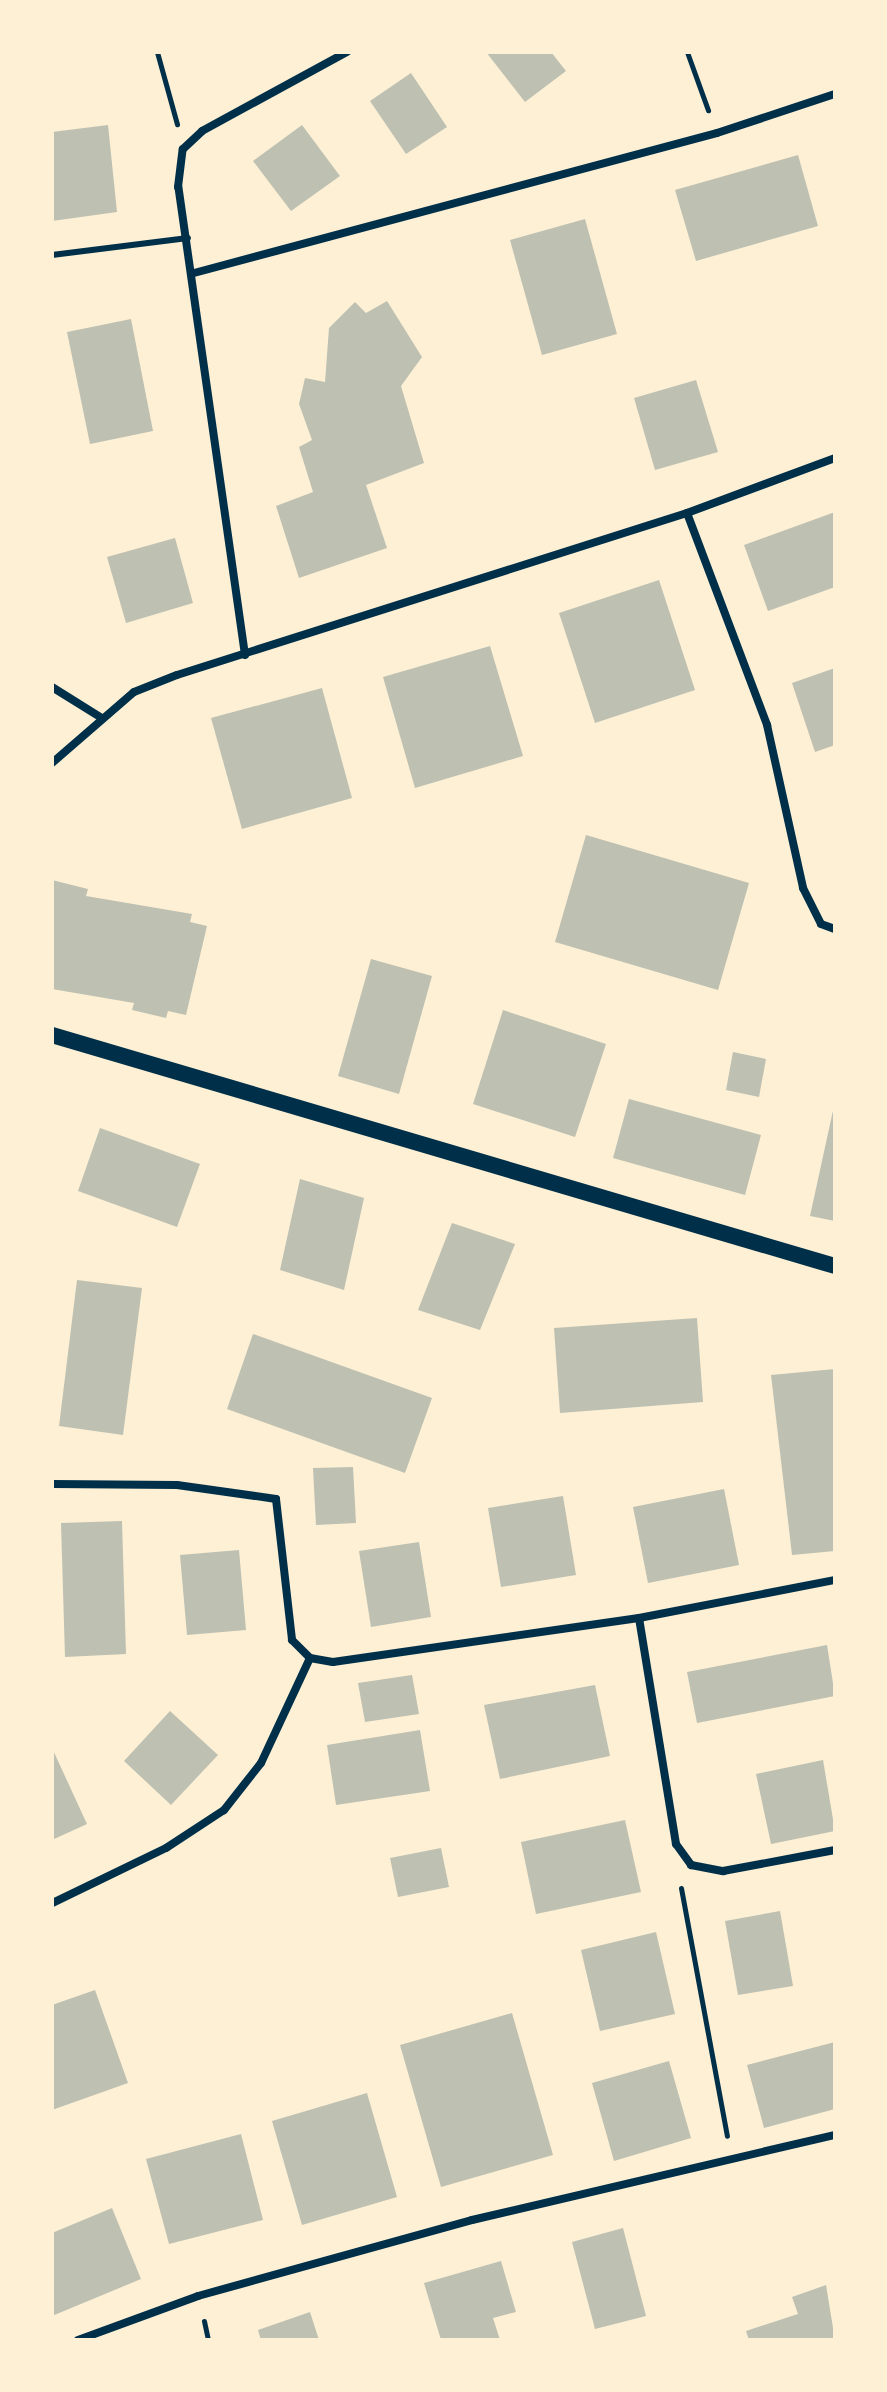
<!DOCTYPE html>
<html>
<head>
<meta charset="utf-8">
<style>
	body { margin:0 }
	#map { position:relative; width:887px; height:2392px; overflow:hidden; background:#fdf0d5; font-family:"Noto Serif",serif }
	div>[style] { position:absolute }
	.building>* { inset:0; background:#bec0b2 }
	.path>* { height:5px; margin:-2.5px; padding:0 2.5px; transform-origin:2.5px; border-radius:2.5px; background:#003049 }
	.service>* { height:6px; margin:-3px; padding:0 3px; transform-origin:3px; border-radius:3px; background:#003049 }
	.minor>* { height:8px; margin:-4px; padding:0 4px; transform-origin:4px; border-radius:4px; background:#003049 }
	.secondary>* { height:16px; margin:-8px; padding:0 8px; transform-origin:8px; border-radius:8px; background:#003049 }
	span { translate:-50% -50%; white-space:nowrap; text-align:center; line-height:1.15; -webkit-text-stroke:6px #fdf0d5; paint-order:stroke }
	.frame { position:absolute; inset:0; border:54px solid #fdf0d5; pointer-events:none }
</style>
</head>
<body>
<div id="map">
	<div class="building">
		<div style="clip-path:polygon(486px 52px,551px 52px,566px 71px,525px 102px)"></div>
		<div style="clip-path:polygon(411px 73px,447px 127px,406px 154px,370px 101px)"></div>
		<div style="clip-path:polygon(108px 125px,117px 212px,52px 221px,52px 132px)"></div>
		<div style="clip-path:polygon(302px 125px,340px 176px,291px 211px,253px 161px)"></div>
		<div style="clip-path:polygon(798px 155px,818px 226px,696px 261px,675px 190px)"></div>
		<div style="clip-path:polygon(585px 219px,617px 334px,542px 355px,510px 240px)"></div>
		<div style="clip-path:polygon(387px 301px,422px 357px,401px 386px,424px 463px,366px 485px,387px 548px,299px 578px,276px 506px,313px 492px,299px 447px,312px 440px,299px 404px,305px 378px,325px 382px,329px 328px,355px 302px,366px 313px)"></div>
		<div style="clip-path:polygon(131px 319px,153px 431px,90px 444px,67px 332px)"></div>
		<div style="clip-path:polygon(696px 380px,718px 452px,655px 470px,634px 398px)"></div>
		<div style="clip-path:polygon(835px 512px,835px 587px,768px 611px,744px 545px)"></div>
		<div style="clip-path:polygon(175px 538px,193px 603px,126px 623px,107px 557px)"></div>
		<div style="clip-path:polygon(659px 580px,695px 690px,595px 723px,559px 613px)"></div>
		<div style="clip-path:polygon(490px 646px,523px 756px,415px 788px,383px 677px)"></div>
		<div style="clip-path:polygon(835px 668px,835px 745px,815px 752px,792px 683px)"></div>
		<div style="clip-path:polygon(322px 688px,352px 798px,242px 829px,211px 718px)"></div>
		<div style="clip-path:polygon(586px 835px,749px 883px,718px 990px,555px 942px)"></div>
		<div style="clip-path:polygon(52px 880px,88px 889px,86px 896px,192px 914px,190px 922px,207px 926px,186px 1015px,168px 1011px,166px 1018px,132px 1010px,134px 1003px,52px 989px)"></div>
		<div style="clip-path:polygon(371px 959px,432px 976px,399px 1094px,338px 1076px)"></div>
		<div style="clip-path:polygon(503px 1010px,606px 1044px,575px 1137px,473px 1104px)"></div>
		<div style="clip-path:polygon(733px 1052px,766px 1059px,759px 1097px,726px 1090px)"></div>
		<div style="clip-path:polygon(629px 1099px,761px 1135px,745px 1195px,613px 1158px)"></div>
		<div style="clip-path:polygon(834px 1106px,835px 1106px,835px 1221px,810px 1216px)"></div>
		<div style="clip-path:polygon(100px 1128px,200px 1164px,177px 1227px,78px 1191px)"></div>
		<div style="clip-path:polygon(300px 1179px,364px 1198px,344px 1290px,280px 1270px)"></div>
		<div style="clip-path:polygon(452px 1223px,515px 1244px,480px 1330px,418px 1310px)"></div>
		<div style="clip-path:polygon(77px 1280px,142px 1288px,123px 1435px,59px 1426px)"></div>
		<div style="clip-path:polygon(697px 1318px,703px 1402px,560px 1413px,554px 1328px)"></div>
		<div style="clip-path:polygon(253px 1334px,432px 1398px,405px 1473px,227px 1409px)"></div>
		<div style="clip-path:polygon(835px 1369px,835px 1551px,792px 1555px,771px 1375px)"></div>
		<div style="clip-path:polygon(353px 1467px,356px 1523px,316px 1525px,313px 1468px)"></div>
		<div style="clip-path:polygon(724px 1489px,739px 1565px,648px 1583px,633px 1507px)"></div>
		<div style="clip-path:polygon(563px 1496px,576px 1575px,501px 1587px,488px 1508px)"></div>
		<div style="clip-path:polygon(122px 1521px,126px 1654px,65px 1657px,61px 1523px)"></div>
		<div style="clip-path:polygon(419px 1542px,431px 1617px,371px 1627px,359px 1551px)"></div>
		<div style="clip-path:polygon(239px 1550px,246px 1630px,187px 1635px,180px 1555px)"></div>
		<div style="clip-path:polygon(827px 1645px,835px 1696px,697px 1723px,687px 1672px)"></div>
		<div style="clip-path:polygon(412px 1675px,419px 1714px,365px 1722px,358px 1683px)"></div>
		<div style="clip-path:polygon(595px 1685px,610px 1756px,500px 1779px,484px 1705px)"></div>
		<div style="clip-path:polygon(170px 1711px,218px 1755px,171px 1805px,124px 1761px)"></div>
		<div style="clip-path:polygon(420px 1730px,430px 1791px,336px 1805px,327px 1745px)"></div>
		<div style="clip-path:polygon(52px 1748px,87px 1824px,52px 1840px)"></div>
		<div style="clip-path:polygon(823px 1760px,835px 1831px,771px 1844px,756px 1774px)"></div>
		<div style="clip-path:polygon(625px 1820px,641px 1892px,536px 1914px,521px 1842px)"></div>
		<div style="clip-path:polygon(441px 1848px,449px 1887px,398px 1897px,390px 1858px)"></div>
		<div style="clip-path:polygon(780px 1911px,793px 1986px,738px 1995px,725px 1921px)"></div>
		<div style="clip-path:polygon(656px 1932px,675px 2014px,600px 2031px,581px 1950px)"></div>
		<div style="clip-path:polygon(95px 1990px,128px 2083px,52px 2110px,52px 2005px)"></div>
		<div style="clip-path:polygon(512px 2013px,553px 2155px,441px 2187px,400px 2045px)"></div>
		<div style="clip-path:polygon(835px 2042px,835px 2109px,764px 2128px,747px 2065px)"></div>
		<div style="clip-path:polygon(669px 2061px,691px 2138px,614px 2161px,592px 2083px)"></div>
		<div style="clip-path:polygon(367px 2093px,397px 2197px,302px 2225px,272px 2121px)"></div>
		<div style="clip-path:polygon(241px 2134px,263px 2220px,169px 2244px,146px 2159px)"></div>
		<div style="clip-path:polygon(112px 2208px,141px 2279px,52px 2316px,52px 2233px)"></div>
		<div style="clip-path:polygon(623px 2228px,646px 2316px,595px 2329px,572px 2242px)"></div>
		<div style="clip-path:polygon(501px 2261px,516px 2312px,493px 2318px,500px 2340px,441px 2340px,424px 2283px)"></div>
		<div style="clip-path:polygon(826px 2285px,835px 2340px,749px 2340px,746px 2331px,798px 2314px,792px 2297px)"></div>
		<div style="clip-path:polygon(310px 2312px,319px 2340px,261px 2340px,258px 2330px)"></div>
	</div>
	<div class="path">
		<div style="left:157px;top:52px;width:75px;rotate:74.5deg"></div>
		<div style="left:687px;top:52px;width:62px;rotate:70.1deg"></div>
		<div style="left:681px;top:1888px;width:252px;rotate:79.5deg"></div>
		<div style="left:204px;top:2321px;width:19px;rotate:78deg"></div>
	</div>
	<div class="service">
		<div style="left:52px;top:255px;width:137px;rotate:-7.1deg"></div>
	</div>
	<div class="minor">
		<div style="left:194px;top:273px;width:541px;rotate:-14.99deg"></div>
		<div style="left:717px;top:133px;width:124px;rotate:-18.3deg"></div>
		<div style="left:687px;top:513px;width:227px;rotate:69.3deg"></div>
		<div style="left:767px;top:725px;width:167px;rotate:77.5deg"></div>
		<div style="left:803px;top:888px;width:40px;rotate:63.4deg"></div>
		<div style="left:821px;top:924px;width:15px;rotate:20deg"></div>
		<div style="left:245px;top:655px;width:473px;rotate:-98.1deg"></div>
		<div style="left:178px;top:187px;width:38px;rotate:-83deg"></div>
		<div style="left:183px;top:149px;width:26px;rotate:-43deg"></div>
		<div style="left:202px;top:131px;width:165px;rotate:-28.6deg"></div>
		<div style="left:52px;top:687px;width:57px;rotate:32deg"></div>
		<div style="left:52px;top:763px;width:108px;rotate:-40.9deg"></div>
		<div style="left:134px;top:692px;width:46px;rotate:-21.6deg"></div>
		<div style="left:177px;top:675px;width:535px;rotate:-17.62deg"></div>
		<div style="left:687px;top:513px;width:158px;rotate:-20.4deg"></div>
		<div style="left:52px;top:1484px;width:125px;rotate:0.5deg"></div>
		<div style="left:177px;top:1485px;width:100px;rotate:8deg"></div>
		<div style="left:276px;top:1499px;width:142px;rotate:83.5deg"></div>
		<div style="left:292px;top:1640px;width:25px;rotate:45deg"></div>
		<div style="left:310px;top:1658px;width:116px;rotate:115deg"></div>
		<div style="left:261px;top:1763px;width:60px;rotate:128.2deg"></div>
		<div style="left:224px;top:1810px;width:69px;rotate:146.8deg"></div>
		<div style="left:166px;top:1848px;width:127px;rotate:154.2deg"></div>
		<div style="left:639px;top:1618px;width:229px;rotate:80.7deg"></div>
		<div style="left:676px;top:1844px;width:26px;rotate:54deg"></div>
		<div style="left:691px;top:1865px;width:33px;rotate:11deg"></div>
		<div style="left:723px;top:1871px;width:114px;rotate:-10.6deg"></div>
		<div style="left:310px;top:1658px;width:23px;rotate:10deg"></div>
		<div style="left:333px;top:1662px;width:309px;rotate:-8.2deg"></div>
		<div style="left:639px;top:1618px;width:200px;rotate:-11deg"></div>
		<div style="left:78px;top:2340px;width:128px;rotate:-20.1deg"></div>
		<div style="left:198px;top:2296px;width:284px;rotate:-15.5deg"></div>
		<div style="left:472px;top:2220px;width:373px;rotate:-13.2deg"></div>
	</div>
	<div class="secondary">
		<div style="left:52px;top:1035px;width:816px;rotate:16.44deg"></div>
	</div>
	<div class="frame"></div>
</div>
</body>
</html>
